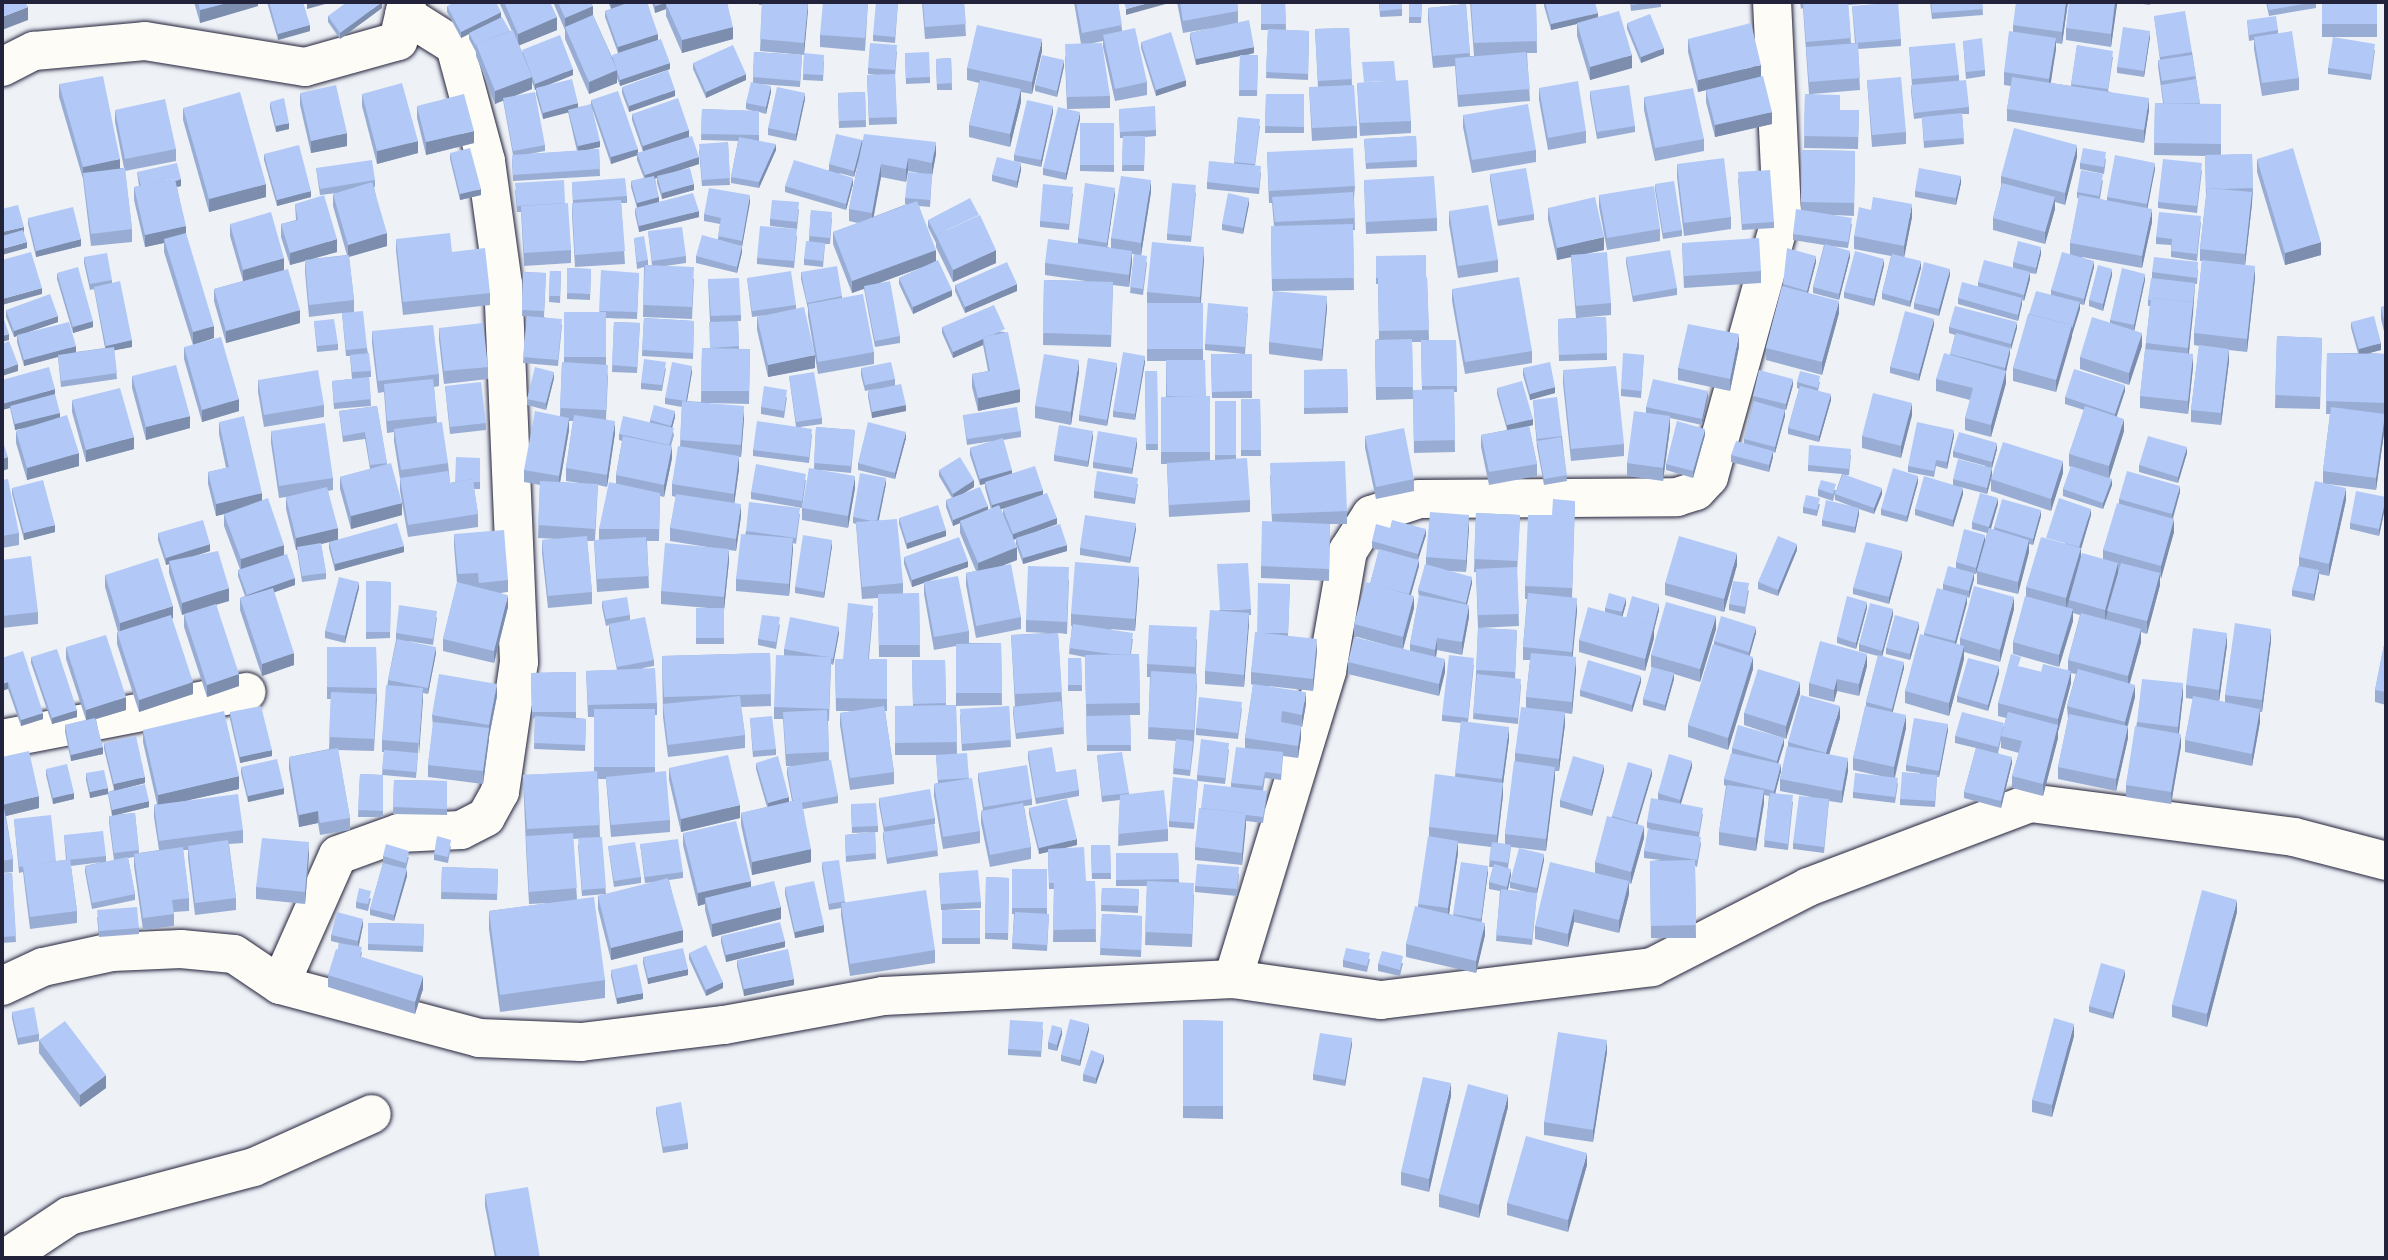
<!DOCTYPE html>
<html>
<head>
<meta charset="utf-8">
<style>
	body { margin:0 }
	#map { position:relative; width:2388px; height:1260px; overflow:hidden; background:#eef2f7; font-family:"Gochi Hand",sans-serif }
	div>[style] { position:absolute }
	.roads { filter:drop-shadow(0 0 2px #22223b) drop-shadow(0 0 2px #22223b) }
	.minor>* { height:38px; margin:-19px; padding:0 19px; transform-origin:19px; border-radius:19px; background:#fdfcf7 }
	.wall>* { inset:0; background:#99add4 }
	.shaded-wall>* { inset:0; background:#7d8dad }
	.building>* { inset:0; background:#b2c9f7 }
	span { translate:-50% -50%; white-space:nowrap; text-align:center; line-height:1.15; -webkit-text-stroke:5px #fdfcf7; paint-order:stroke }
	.frame { position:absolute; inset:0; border:4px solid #22223b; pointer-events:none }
</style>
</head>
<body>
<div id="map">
	<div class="roads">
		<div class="minor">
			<div style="left:2px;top:67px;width:36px;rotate:-27deg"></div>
			<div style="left:34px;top:51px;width:111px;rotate:-5.1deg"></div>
			<div style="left:145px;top:41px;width:162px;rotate:9.2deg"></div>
			<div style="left:305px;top:67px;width:97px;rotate:-15.6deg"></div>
			<div style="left:398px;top:41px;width:40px;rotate:-77deg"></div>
			<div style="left:2px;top:739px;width:249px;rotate:-10.9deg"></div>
			<div style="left:1233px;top:979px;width:322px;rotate:-73deg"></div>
			<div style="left:1327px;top:671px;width:122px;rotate:-80.1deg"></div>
			<div style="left:1348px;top:551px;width:43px;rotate:-57.4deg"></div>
			<div style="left:1371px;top:515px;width:51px;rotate:-18.4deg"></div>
			<div style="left:1419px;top:499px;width:258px;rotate:-0.4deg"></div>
			<div style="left:1677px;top:497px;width:20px;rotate:-18deg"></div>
			<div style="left:1696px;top:491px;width:19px;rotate:-47deg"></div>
			<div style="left:1709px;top:477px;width:274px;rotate:-74.5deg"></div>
			<div style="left:1782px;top:213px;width:211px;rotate:-92.7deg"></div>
			<div style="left:280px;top:985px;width:142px;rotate:-66deg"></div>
			<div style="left:338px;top:855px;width:65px;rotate:-19.8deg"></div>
			<div style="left:399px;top:833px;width:62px;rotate:-2.8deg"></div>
			<div style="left:461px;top:830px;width:28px;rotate:-27deg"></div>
			<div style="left:486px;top:817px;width:29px;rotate:-61deg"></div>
			<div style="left:500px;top:792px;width:131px;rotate:-81.7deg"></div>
			<div style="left:519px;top:662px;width:378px;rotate:-92.4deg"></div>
			<div style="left:503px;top:284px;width:124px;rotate:-97.9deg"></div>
			<div style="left:486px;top:161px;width:119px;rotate:-105.1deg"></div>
			<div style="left:455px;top:46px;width:60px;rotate:-147.9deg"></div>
			<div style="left:2px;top:986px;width:45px;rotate:-24.9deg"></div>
			<div style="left:43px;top:967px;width:71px;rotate:-12.3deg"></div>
			<div style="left:112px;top:952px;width:69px;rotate:-2.5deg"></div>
			<div style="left:181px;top:949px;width:53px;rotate:5.4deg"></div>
			<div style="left:234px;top:954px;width:55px;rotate:34deg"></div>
			<div style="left:280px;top:985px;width:206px;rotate:14.9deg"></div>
			<div style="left:479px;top:1038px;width:102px;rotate:2.2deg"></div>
			<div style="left:581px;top:1042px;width:144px;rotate:-6.8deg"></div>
			<div style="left:724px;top:1025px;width:162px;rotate:-10.3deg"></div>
			<div style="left:883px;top:996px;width:350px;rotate:-2.8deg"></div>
			<div style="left:1233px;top:979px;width:149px;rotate:8.1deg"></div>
			<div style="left:1381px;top:1000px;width:273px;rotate:-6.9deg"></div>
			<div style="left:1652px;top:967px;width:175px;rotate:-27.1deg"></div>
			<div style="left:1808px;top:887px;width:237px;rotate:-20.7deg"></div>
			<div style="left:2030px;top:803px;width:266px;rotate:7.3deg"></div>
			<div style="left:2294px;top:837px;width:95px;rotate:14.6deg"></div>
			<div style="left:6px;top:1258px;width:76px;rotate:-33.7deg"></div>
			<div style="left:69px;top:1216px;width:191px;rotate:-14.8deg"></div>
			<div style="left:254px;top:1167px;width:129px;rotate:-24.2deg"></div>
		</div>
	</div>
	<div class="wall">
		<div style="clip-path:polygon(194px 2px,258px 2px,258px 6px,200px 23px)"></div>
		<div style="clip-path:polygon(267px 2px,303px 2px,310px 31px,278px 40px)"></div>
		<div style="clip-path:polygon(evenodd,499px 2px,550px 2px,557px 30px,519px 45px,522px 52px,573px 75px,546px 86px,578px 107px,591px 106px,591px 100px,638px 153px,643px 152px,632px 120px,632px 114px,689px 137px,699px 164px,674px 172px,694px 190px,662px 199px,657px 183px,657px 177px,655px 178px,659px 202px,699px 217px,639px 232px,635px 214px,635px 208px,637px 208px,631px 187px,631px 181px,644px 178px,637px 160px,637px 155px,611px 164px,592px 108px,600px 147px,586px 150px,599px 149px,600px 176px,513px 181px,512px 161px,513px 155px,503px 100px,495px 104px,476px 56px,476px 52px,469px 39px,469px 34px,461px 38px,447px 12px,447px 6px,510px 31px,512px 31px,499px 2px,532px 82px,535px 90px,536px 89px,536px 94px,543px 119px,568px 112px,577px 151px,529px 154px,545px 151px,545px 145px,515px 95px,532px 89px,532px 82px)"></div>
		<div style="clip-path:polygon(553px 2px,591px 2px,593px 15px,612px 57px,618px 53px,605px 17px,605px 11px,611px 9px,608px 2px,647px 2px,658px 40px,670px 69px,620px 86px,617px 78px,617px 83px,589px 94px,565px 39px,565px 30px)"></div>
		<div style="clip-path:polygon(652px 2px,727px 2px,733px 39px,682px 53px,666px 16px,666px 9px,655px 13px)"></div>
		<div style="clip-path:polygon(759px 2px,808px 2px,804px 53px,824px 61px,823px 81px,803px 80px,804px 55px,760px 51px,762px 5px,759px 5px)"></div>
		<div style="clip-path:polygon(868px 2px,865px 51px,820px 47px,820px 35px)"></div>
		<div style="clip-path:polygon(898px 2px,895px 43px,873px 41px,873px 35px)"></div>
		<div style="clip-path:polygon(922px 2px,964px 2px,966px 36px,925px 39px)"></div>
		<div style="clip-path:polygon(1074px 2px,1118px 2px,1122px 30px,1147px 82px,1147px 95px,1115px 101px,1103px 47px,1103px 41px,1089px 44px,1110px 96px,1110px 108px,1067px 109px,1065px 57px,1081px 44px)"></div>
		<div style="clip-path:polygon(1177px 2px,1237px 2px,1238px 11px,1238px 23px,1254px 53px,1248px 55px,1258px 55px,1257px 96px,1239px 96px,1240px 56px,1196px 65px,1190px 39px,1190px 33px,1212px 28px,1183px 33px)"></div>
		<div style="clip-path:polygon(1261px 2px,1285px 2px,1286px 30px,1309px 31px,1308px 80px,1266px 78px,1268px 30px,1261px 30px)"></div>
		<div style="clip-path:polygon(1379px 2px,1402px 2px,1402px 16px,1380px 17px)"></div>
		<div style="clip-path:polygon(1409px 2px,1422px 2px,1421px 23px,1409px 23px)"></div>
		<div style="clip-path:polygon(1470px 2px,1537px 2px,1536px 3px,1537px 53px,1527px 53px,1530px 101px,1458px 107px,1455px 66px,1433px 68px,1428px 20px,1428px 8px,1466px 4px,1470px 56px,1474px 56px)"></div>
		<div style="clip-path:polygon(1544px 2px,1598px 17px,1632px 68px,1590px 80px,1577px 36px,1577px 24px,1551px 30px,1544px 6px)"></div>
		<div style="clip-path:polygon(1630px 2px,1661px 2px,1661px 7px,1631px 11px)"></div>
		<div style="clip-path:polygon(1800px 2px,1890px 2px,1848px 5px,1851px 43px,1855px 43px,1852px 6px,1901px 39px,1901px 46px,1858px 49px,1860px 90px,1812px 94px,1840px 110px,1859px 110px,1858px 149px,1804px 148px,1805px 94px,1809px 94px,1803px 8px,1801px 9px)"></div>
		<div style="clip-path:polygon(1930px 2px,1982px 2px,1983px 15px,1932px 19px)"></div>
		<div style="clip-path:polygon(2068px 2px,2062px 44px,2056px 43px,2051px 83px,2071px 86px,2077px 45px,2113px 57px,2108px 91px,2149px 110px,2144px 143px,2007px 121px,2007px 109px,2011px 86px,2004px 85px,2004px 72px,2013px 32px,2013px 25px)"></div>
		<div style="clip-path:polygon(2117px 2px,2111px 47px,2066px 40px,2066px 28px)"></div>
		<div style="clip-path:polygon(2127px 2px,2150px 2px,2150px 5px)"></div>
		<div style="clip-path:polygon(2266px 2px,2316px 2px,2316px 8px,2269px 16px)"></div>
		<div style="clip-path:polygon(2322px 2px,2377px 2px,2377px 37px,2322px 37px)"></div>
		<div style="clip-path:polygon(382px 8px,340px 39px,328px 22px,328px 16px)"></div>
		<div style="clip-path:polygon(2154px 16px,2192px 52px,2200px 104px,2221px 104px,2221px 155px,2252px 154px,2253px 194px,2245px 265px,2255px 278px,2247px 352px,2229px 350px,2229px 361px,2221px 425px,2191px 422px,2191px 410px,2199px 346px,2194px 345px,2194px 333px,2202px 261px,2200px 261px,2200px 249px,2206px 196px,2205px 156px,2154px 155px,2155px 103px,2163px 103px,2158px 66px,2158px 60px,2160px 60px)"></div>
		<div style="clip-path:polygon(2247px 20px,2278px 30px,2278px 33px,2299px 78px,2299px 90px,2262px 96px,2254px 49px,2254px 40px,2249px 41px)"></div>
		<div style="clip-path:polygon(1627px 23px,1664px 54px,1641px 63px,1627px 29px)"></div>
		<div style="clip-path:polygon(1349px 28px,1352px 85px,1357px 126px,1357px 138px,1312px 141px,1309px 87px,1318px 87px,1315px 29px)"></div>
		<div style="clip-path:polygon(2150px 37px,2144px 77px,2117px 73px,2117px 67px)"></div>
		<div style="clip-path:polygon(1688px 39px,1761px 77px,1772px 124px,1715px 137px,1706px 102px,1706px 90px,1698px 92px,1688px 52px)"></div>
		<div style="clip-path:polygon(1963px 41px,1985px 70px,1985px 76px,1966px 79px)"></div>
		<div style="clip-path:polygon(1141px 42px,1186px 86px,1156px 96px,1141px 48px)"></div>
		<div style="clip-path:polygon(1909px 47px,1959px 75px,1959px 80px,1969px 107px,1969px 114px,1962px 114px,1964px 144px,1924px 148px,1922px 118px,1914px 119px,1911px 92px,1911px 85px,1912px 85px)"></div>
		<div style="clip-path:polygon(2375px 50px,2371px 80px,2328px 74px,2328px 68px)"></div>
		<div style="clip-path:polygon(897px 51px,895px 77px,897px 124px,869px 125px,867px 75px,877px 75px,868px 74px,868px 68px)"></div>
		<div style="clip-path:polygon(1042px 51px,1032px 94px,1021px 92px,1021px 102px,1010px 147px,969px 137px,969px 125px,979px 83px,967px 80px,967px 68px)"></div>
		<div style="clip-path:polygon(754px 52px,802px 55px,800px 87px,759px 84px,771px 92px,766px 114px,759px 112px,759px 141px,776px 150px,759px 188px,731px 183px,731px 177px,738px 141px,701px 140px,702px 109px,753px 111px,746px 109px,746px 103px,753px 82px)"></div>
		<div style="clip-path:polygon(905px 53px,930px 77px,930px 83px,906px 84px)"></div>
		<div style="clip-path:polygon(951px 58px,952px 90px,937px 90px,936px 59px)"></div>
		<div style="clip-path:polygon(693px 63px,746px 80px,706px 98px,693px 69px)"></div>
		<div style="clip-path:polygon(1064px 66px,1057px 97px,1035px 91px,1035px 85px)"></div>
		<div style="clip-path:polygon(1867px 80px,1906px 132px,1906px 144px,1872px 147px)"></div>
		<div style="clip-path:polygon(1396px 81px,1411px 121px,1411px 133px,1360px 136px,1357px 83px)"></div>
		<div style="clip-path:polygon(59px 84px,120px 168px,124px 168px,115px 122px,115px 110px,176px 149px,176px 161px,125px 171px,132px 229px,132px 242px,91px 246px,83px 179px,59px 97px)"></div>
		<div style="clip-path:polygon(622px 87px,675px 96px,629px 112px,622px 93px)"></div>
		<div style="clip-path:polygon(1539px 88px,1586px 131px,1586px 143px,1548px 150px,1539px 100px)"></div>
		<div style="clip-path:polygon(1590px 91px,1635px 126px,1635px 132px,1597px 139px,1590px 98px)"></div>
		<div style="clip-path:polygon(865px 92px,866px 127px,839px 128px,838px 93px)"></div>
		<div style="clip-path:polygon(300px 93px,347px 146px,311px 153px,300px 105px)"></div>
		<div style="clip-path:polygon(362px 94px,418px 153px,377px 164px,362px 106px)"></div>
		<div style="clip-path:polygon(1266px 94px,1304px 94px,1304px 133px,1265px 133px)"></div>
		<div style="clip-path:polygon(1644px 97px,1704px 139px,1704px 151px,1655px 161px,1644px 110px)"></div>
		<div style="clip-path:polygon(805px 99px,796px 141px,768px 135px,768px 128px)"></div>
		<div style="clip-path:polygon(270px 102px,289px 129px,276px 132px,270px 108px)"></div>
		<div style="clip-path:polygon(417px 106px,474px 143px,426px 155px,417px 118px)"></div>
		<div style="clip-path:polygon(183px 108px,266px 197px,209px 212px,183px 120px)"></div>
		<div style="clip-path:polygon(1119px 109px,1156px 130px,1156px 136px,1145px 137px,1144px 171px,1122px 171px,1123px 138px,1120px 138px)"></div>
		<div style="clip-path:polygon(1053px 112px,1041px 167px,1014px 161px,1014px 155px)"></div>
		<div style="clip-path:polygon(1463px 115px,1536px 150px,1536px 162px,1472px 173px,1463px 127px)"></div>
		<div style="clip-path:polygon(1238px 117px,1260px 126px,1255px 166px,1261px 173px,1259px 194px,1207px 189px,1207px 182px,1234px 164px)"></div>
		<div style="clip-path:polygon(1080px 119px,1066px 180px,1043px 175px,1043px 168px)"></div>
		<div style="clip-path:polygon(1080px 123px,1114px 123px,1114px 172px,1080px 171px)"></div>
		<div style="clip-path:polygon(1416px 136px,1417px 167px,1366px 169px,1364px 139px)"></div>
		<div style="clip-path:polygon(evenodd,862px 140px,936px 154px,932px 174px,930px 207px,919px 206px,936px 261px,952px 296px,913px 314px,899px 284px,899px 278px,923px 267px,879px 283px,900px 336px,900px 343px,875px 347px,864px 289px,852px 293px,833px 244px,833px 232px,858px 223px,849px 221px,849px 209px,859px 158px,854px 177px,839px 173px,853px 184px,846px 210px,785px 192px,785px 186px,829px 170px,829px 164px,862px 140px,908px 171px,919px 173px,905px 198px,905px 204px,907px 204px,873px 217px,881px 177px,906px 182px,908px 171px)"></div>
		<div style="clip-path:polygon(728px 142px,730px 185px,702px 186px,699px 150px)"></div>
		<div style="clip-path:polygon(1802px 150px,1855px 151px,1854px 216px,1834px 215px,1852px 224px,1848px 248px,1830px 246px,1850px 257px,1839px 300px,1813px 293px,1813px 287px,1824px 245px,1793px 240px,1793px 234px,1801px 210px)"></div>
		<div style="clip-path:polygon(1267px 152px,1355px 186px,1354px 198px,1355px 230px,1353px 230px,1354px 290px,1272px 291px,1271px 226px,1274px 226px,1272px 203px,1269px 203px)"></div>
		<div style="clip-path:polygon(450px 153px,481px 195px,460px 200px,450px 159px)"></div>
		<div style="clip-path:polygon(264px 154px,311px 197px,277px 206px,264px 160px)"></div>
		<div style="clip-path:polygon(2077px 157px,2065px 205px,2055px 202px,2055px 209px,2045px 244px,1993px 230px,1993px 218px,2001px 186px,2001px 176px)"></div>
		<div style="clip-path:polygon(2106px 159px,2104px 174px,2080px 169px,2080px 163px)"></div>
		<div style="clip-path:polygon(2257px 159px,2321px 255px,2285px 265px,2257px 172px)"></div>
		<div style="clip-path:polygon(1677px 164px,1731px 217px,1731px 229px,1684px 236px,1677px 177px)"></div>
		<div style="clip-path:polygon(316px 168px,375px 180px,375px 187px,374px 187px,387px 246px,349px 257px,354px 300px,354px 312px,367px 348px,371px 371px,371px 377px,369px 377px,371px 406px,334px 409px,332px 381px,352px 379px,350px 356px,346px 356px,342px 313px,309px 317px,305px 272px,305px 261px,290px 265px,281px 237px,281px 224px,296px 220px,295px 204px,337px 252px,311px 259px,347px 255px,333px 206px,333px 194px,337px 193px,320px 195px)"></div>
		<div style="clip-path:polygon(2155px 169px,2147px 208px,2152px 222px,2142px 268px,2082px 257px,2094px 267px,2084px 305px,2080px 304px,2080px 309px,2072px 334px,2056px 392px,2013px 381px,2013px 368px,2029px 314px,2051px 295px,2051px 290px,2070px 254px,2070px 243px,2079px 198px,2077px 198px,2077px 192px,2103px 180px,2100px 199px,2107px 201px,2107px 197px)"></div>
		<div style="clip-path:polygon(1021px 170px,1017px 188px,992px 181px,992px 175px)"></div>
		<div style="clip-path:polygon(2202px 170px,2197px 213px,2158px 208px,2158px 202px)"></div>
		<div style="clip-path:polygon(137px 172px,181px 186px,177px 187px,186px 234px,214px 338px,193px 345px,164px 252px,164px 243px,145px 247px,134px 200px,134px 187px,139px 186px)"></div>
		<div style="clip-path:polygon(1490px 174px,1534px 214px,1534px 220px,1498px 226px,1490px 180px)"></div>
		<div style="clip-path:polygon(1738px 178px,1774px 222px,1774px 228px,1742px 230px)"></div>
		<div style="clip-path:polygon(1364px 180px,1437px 218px,1437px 231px,1366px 234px)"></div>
		<div style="clip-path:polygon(572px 182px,627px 196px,627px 203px,621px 203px,625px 264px,575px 267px,572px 215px,572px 203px,573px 203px)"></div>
		<div style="clip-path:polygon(1961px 183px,1956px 205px,1915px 197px,1915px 191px)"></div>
		<div style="clip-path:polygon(1655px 184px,1682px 230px,1682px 236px,1663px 239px,1655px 190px)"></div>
		<div style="clip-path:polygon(515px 190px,565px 203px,571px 250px,571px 263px,524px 266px,521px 212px,517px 212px)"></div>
		<div style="clip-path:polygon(1151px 192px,1141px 255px,1147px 263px,1143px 295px,1130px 293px,1134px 254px,1132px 254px,1129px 287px,1113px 285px,1111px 347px,1043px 345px,1044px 280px,1086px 281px,1045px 275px,1045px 263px,1078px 243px,1078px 238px,1115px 194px,1107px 247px,1111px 248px,1111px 238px)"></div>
		<div style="clip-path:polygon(1196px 192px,1191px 242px,1167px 240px,1167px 234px)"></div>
		<div style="clip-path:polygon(1073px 193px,1069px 230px,1040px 227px,1040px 221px)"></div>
		<div style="clip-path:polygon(1599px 195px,1660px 229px,1660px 241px,1607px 250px,1599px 207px)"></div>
		<div style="clip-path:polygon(750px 202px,742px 246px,742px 252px,737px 273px,696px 263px,696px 256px,718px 239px,720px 224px,704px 221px,704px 214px)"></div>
		<div style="clip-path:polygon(1249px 204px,1243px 234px,1222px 230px,1222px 224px)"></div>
		<div style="clip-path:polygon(1548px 208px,1604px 250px,1588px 253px,1611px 303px,1611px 315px,1577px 318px,1606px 317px,1607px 360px,1559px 361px,1558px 319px,1576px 318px,1571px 257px,1557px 260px,1548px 220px)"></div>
		<div style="clip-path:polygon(799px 209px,797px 229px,770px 226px,770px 219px)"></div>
		<div style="clip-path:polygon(811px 210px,832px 218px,830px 244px,825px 244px,823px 267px,804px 265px,804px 259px,809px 241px)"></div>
		<div style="clip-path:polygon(1449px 211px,1498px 260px,1498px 272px,1458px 278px,1449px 224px)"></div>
		<div style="clip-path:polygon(1912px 217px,1904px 257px,1921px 268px,1910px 307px,1882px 299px,1882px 293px,1891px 256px,1854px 249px,1854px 236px)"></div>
		<div style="clip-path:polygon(28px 218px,81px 246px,36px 257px,28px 224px)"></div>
		<div style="clip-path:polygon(928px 220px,996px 263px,953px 282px,936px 247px,936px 243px,928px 227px)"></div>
		<div style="clip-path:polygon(2201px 222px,2197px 261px,2171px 257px,2171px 245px,2156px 244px,2156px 237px)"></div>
		<div style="clip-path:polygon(230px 224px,284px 270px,300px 323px,226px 343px,214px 301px,214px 289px,243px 281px,230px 236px)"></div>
		<div style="clip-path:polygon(648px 231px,686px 256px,686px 263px,665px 266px,694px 279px,692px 319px,643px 317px,644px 267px,637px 269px,634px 238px,648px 260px,648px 265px,652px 265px)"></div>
		<div style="clip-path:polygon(797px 236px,794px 268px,757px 264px,757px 258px)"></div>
		<div style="clip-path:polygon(396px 239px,490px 293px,490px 305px,403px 315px,396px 251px)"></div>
		<div style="clip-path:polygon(1682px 243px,1761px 271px,1761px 283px,1684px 288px)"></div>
		<div style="clip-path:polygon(2041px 254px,2036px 274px,2030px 273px,2030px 279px,2024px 301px,2022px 300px,2022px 304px,2018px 321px,1958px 304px,1958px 298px,1978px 287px,1978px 282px,2013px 268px,2013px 262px)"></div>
		<div style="clip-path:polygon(1376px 256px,1427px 277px,1429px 340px,1456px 340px,1457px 392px,1454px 392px,1455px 452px,1414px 453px,1413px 390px,1422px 390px,1421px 342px,1412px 342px,1413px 399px,1376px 400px,1375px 340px,1379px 339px,1378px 284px,1376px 284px)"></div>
		<div style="clip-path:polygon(84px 257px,112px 280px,112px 283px,132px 347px,114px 350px,117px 379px,61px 387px,58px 357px,24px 366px,17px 342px,17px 336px,14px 337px,6px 317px,6px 310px,58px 322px,28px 332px,76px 352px,105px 348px,94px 289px,90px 290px,84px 263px)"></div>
		<div style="clip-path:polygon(1626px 257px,1677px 288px,1677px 295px,1633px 302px,1626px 263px)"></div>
		<div style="clip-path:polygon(1204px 259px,1201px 303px,1203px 303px,1203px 360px,1206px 397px,1210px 396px,1210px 460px,1215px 460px,1215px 401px,1236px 401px,1236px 459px,1250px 500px,1250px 512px,1169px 517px,1167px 464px,1161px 464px,1161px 397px,1166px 397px,1166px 361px,1147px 361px,1147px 292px)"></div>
		<div style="clip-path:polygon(1816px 262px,1808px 293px,1839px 313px,1822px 375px,1766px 360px,1766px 348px,1783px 284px)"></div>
		<div style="clip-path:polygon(1884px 265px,1874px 306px,1844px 298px,1844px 292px)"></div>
		<div style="clip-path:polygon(567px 268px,591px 269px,590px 300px,567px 299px)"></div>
		<div style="clip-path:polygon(2198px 269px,2197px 284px,2195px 284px,2189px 354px,2193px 367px,2188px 414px,2140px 408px,2140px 396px,2150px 306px,2148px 306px,2148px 300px,2152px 278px,2152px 272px)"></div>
		<div style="clip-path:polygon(550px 271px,561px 271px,560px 303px,549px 302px)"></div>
		<div style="clip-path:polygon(523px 272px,546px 273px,544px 317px,562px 325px,558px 366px,523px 363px,527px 317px,522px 316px)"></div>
		<div style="clip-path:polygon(801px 272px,842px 296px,842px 298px,874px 352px,874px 364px,818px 374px,808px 316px,808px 309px,801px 279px)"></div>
		<div style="clip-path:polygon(57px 273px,93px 327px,73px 333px,57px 279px)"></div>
		<div style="clip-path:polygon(evenodd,639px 273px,637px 319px,606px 318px,606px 365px,608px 377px,606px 419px,615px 433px,607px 487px,598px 485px,595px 540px,599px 540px,599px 529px,616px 483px,616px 475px,622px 441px,619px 440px,619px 434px,650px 423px,650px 420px,675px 417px,672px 428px,674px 435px,671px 446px,672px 458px,664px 497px,660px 496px,659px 541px,647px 541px,649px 588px,597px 592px,594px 541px,587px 541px,592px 592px,592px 604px,548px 608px,542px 553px,542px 540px,558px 539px,538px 538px,540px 485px,524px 482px,524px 470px,560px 416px,562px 362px,564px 362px,564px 312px,599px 312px,639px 273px,569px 421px,573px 421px,566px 468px,566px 481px,586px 484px,560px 482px,569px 430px,569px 421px)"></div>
		<div style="clip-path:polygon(1950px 275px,1939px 316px,1914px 309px,1914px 303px)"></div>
		<div style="clip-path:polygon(2112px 275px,2103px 311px,2089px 306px,2089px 300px)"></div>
		<div style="clip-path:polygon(747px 278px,796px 305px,796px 309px,815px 368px,768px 377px,757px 330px,757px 317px,767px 315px,752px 317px)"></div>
		<div style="clip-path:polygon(708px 279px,741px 315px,741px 321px,738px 321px,739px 349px,750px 349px,749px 404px,708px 403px,744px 418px,741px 457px,739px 457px,739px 469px,734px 503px,741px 516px,736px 551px,729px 550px,729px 561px,724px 610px,724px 644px,696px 644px,696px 608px,708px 608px,661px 604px,661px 591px,707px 547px,670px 541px,670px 528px,676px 497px,672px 496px,672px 484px,680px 447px,682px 407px,665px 404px,665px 398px,692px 372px,687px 401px,701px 402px,702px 348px,710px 348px,710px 322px)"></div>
		<div style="clip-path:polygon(2145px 280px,2134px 331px,2142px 346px,2129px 385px,2080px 369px,2080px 357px,2110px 323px,2110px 320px)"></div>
		<div style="clip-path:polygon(955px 285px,1017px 291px,965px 313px,955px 291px)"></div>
		<div style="clip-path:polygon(1452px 289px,1532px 351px,1532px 363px,1465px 374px,1452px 301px)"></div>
		<div style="clip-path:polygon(2386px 306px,2386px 340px,2381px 319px,2381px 307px)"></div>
		<div style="clip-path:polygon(1327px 308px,1322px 361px,1269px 354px,1269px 342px)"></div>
		<div style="clip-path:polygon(1248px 313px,1245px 354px,1252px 354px,1252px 398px,1212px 398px,1211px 354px,1243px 354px,1205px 350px,1205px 344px)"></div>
		<div style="clip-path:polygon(644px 318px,694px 321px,693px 359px,642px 356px)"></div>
		<div style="clip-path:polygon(314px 321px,338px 344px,338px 350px,317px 352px)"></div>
		<div style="clip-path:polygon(614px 322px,640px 323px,637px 373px,612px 372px)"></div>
		<div style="clip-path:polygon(2351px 322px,2381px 350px,2367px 353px,2386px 354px,2386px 415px,2385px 415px,2385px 426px,2376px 490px,2328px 484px,2346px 500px,2329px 576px,2319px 574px,2314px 601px,2292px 596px,2292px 590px,2299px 566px,2299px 557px,2323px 483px,2323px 471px,2330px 414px,2326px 414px,2327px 353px,2358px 353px,2351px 328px)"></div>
		<div style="clip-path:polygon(1934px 325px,1919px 381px,1890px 373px,1890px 367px)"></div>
		<div style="clip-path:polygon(942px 327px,1005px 332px,1020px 402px,978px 411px,972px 387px,972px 374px,988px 371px,983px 345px,953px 358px,942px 333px)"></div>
		<div style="clip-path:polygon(1949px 327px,2017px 328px,2010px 350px,2006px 371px,2006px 383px,1991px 437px,1965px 430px,1965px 418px,1970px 400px,1936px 391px,1936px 379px,1950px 355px,1955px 335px,1949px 333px)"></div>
		<div style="clip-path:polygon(439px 328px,488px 367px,488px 379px,444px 384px,439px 340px)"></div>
		<div style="clip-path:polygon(372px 331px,439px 374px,439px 386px,434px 387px,437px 422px,448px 463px,450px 483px,455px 482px,480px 458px,480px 489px,474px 489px,478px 514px,478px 527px,408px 537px,400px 491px,400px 479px,394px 441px,394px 432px,387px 433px,384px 392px,378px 393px,372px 343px)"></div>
		<div style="clip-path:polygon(2277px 336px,2322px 338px,2320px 409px,2275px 408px)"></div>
		<div style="clip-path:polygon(184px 347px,239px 411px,202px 422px,184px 359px)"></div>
		<div style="clip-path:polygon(1739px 347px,1730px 391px,1678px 380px,1678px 368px)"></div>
		<div style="clip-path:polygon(1644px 355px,1641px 398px,1621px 396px,1621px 389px)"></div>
		<div style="clip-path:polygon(1145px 362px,1135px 420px,1113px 417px,1113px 411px)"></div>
		<div style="clip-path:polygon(666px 368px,662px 391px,641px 389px,641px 383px)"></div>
		<div style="clip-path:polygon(861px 368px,895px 379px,895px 385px,906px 411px,872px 418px,868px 397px,868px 391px,881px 388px,865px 391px,861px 375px)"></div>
		<div style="clip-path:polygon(1523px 368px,1555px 393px,1530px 400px,1523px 375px)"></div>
		<div style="clip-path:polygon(1117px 369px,1107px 426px,1079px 421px,1079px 415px)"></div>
		<div style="clip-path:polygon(1347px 369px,1348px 413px,1304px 414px,1304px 370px)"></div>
		<div style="clip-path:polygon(1563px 370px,1624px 444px,1624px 456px,1571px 461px,1563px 383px)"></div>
		<div style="clip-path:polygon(1145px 371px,1157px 371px,1158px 450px,1146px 450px)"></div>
		<div style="clip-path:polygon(1079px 372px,1071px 425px,1035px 418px,1035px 406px)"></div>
		<div style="clip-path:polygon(132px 376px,190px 428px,146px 440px,132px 388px)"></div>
		<div style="clip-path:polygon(789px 376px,822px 418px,822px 424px,800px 427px,812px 435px,809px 463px,753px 456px,753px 450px,796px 427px)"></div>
		<div style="clip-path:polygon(554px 378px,546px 410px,527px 405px,527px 399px)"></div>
		<div style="clip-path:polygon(2px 380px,55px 395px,60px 417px,79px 466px,27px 480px,16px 443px,16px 431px,24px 428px,15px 430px,10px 408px,2px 410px)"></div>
		<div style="clip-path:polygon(258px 380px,324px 405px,324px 417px,264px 427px,258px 392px)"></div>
		<div style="clip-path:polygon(1797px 382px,1820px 382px,1818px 391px,1831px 400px,1819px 442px,1788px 434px,1788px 428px,1799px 389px,1797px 388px)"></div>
		<div style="clip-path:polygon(1793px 385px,1786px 410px,1785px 410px,1785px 416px,1775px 453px,1773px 452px,1773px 457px,1769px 472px,1731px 462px,1731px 455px,1744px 443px,1744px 439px,1753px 402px,1753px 396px)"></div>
		<div style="clip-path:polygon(445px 386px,486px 423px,486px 430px,450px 434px)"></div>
		<div style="clip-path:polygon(1497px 388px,1533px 425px,1529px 426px,1537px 464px,1537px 476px,1489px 485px,1481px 447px,1481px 435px,1507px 430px,1497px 394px)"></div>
		<div style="clip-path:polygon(2125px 391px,2117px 416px,2124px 431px,2109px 478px,2112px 485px,2103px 509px,2063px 496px,2063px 489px,2071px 467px,2069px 466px,2069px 454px,2084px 410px,2065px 404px,2065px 397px)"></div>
		<div style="clip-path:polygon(787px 397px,784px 418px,761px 414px,761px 407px)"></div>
		<div style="clip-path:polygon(1708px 397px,1702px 425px,1670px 418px,1670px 428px,1663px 481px,1627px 476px,1627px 463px,1646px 413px,1646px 407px)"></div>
		<div style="clip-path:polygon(1241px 399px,1260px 399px,1261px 456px,1241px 456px)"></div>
		<div style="clip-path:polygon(72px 400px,134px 449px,86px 462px,72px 412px)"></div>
		<div style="clip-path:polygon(1533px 400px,1562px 436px,1567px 481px,1544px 485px,1537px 447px)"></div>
		<div style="clip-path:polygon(377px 406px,387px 464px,402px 515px,351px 529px,340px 489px,340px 477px,370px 469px,365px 439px,343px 442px,339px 411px)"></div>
		<div style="clip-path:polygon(evenodd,963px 415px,1021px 431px,1021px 437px,1003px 440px,1012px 474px,1043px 495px,1057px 524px,1038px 531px,1067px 551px,1023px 564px,1016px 544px,1016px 539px,1013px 540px,1017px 560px,1004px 565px,1021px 617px,1021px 629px,976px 638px,966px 585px,966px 573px,976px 571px,960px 533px,960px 523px,953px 526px,946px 507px,946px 500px,952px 498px,939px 476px,939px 470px,974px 487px,964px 493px,988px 510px,991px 509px,985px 488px,985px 484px,980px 485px,970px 455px,970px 448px,993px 441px,967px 445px,963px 415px,1021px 503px,1003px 509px,1003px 515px,1001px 509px,1021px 503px)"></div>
		<div style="clip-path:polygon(1912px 415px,1901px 458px,1862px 448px,1862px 436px)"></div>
		<div style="clip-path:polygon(219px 422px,262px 500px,295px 585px,274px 592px,294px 665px,262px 676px,240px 610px,240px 598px,245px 596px,238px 576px,238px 570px,240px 569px,224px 526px,224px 514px,216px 516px,208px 484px,208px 472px,226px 468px,219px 434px)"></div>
		<div style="clip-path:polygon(816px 427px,855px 430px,851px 473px,820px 470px,855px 488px,848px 528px,802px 520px,802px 508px,814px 469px)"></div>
		<div style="clip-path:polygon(271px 431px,333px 478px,333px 490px,328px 491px,338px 540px,404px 552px,335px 571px,329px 548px,329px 542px,331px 541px,321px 544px,326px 573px,326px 579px,302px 582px,297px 550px,296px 550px,286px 509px,286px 497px,279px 498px,271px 443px)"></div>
		<div style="clip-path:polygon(1705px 435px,1693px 478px,1666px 470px,1666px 464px)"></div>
		<div style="clip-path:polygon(1365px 436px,1414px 479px,1414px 491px,1376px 499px,1365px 448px)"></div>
		<div style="clip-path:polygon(1954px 436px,1947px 469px,1936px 466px,1934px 477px,1908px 472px,1908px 466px)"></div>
		<div style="clip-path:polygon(1093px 437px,1088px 467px,1054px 461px,1054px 455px)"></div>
		<div style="clip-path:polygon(906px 438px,895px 479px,858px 470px,858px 463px)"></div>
		<div style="clip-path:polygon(1137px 445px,1132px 474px,1093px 468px,1093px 462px)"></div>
		<div style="clip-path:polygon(1997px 449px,1992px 468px,1992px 475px,2063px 473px,2051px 511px,1991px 491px,1991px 480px,1987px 494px,1960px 487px,1963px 494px,1953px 527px,1915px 515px,1915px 509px,1953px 485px,1953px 479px,1986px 466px,1953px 457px,1953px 451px)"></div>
		<div style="clip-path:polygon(2187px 453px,2178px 483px,2139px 472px,2139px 465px)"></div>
		<div style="clip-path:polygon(1851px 455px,1849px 475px,1846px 475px,1882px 494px,1874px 514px,1859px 509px,1859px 514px,1855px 533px,1822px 526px,1822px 520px,1851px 506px,1835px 500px,1835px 494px,1842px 474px,1808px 471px,1808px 465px)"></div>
		<div style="clip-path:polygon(1270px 475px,1347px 511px,1347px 524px,1328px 524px,1330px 524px,1329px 581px,1261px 578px,1261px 566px,1272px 522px)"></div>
		<div style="clip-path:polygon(2px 480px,19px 533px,19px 545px,2px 548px)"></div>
		<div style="clip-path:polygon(806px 480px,802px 508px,751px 499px,751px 492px)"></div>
		<div style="clip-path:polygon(1918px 482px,1907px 522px,1881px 515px,1881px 509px)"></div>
		<div style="clip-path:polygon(886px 484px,879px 520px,903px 583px,903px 594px,919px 593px,920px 657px,879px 657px,878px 598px,862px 599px,856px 524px,853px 523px,853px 517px)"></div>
		<div style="clip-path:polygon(1138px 484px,1135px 504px,1094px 498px,1094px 491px)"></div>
		<div style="clip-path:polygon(12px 488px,55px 532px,24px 540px,12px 494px)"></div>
		<div style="clip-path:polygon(1818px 489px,1836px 490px,1833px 501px,1818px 496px)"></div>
		<div style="clip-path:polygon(2180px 492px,2173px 519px,2174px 532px,2160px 579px,2160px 585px,2147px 634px,2141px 632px,2141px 642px,2130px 683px,2135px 697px,2128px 726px,2128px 738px,2116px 791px,2058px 779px,2058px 767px,2068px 719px,2067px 706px,2076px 674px,2071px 673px,2071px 683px,2058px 731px,2058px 738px,2043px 796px,2012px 788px,2012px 776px,2019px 753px,2001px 748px,2001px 740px,1998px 753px,2012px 763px,2001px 808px,1964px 798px,1964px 792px,1976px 748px,1955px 743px,1955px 736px,2004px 726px,2006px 718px,1998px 716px,1998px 703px,2021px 667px,2041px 672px,2068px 670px,2068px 660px,2080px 615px,2073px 613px,2073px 621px,2059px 667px,2013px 654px,2013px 642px,2026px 596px,2026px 587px,2091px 515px,2081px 549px,2081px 557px,2103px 559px,2103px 550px,2119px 504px,2119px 499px)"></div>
		<div style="clip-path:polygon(1575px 501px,1572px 598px,1577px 611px,1572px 657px,1576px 670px,1572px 714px,1565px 713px,1565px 724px,1559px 771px,1555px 771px,1546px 851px,1511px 847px,1508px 868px,1511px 875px,1508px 890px,1530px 893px,1510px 888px,1510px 882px,1544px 860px,1537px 893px,1532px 945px,1496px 941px,1500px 891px,1489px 889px,1489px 882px,1493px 867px,1489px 867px,1491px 847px,1458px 843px,1458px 853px,1449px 914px,1453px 915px,1488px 872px,1481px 922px,1485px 935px,1476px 973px,1406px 957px,1406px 944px,1418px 906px,1429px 836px,1429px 827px,1455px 777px,1461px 723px,1442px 721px,1442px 715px,1474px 664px,1468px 722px,1509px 739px,1503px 784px,1503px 795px,1497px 843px,1505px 844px,1505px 834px,1515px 761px,1515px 753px,1526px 708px,1526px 697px,1530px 660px,1523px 660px,1523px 647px,1527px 599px,1525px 599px,1525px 586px,1552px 515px)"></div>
		<div style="clip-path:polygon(2386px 503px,2379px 536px,2350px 529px,2350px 523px)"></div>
		<div style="clip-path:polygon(1820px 504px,1817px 516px,1803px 513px,1803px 507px)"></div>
		<div style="clip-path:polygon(1998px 504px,1991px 529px,1994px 530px,1994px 527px,2041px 516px,2033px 545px,2029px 544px,2029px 552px,2018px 594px,1977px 584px,1977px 571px,1987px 533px,1972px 529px,1972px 522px)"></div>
		<div style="clip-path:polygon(1476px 513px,1520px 515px,1517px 573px,1519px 626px,1478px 628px,1476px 572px,1474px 572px)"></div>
		<div style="clip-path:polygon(800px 514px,796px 544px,793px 543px,789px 596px,736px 591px,736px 579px,746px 531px)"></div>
		<div style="clip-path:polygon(899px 518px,946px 536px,907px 549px,899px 524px)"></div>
		<div style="clip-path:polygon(1469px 527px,1466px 572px,1448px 571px,1472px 583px,1467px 604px,1469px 617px,1462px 655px,1437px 650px,1436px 657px,1445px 672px,1439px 696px,1348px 674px,1348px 662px,1386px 645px,1354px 636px,1354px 624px,1370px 584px,1379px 550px,1372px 548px,1372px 541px,1390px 528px,1426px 535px,1418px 560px,1419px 566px,1411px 595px,1414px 608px,1403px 649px,1410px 651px,1410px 644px,1419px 597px,1418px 590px,1426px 565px,1426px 557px)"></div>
		<div style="clip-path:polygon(1136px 529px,1130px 563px,1080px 555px,1080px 548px)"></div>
		<div style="clip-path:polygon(158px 533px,210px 551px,194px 556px,229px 601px,216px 604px,239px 686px,207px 697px,184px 627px,184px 614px,182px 615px,169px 573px,169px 564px,166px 565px,158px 540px)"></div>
		<div style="clip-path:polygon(454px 534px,508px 580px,508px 592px,501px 593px,508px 607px,494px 663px,443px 651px,443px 639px,457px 583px,454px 546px)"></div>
		<div style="clip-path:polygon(1985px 541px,1976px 574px,1974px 574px,1974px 579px,1969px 598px,1967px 597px,1967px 603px,1956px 644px,1960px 645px,1960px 638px,2014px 609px,2000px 662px,1964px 652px,1964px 659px,1949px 716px,1905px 703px,1905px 691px,1924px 636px,1924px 633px,1943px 589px,1943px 584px,1956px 568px,1956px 562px)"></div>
		<div style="clip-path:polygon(832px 546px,824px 598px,795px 593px,795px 587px)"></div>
		<div style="clip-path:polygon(1797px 550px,1778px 596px,1758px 589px,1758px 582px)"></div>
		<div style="clip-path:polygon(904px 557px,968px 567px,928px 581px,969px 631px,969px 643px,1001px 643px,1002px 705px,956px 706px,956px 646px,934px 650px,924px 594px,924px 583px,912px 587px,904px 564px)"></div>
		<div style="clip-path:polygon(1902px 557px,1889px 604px,1853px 594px,1853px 588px)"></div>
		<div style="clip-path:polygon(2px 560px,38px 612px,38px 624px,2px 628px)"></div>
		<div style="clip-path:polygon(1737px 565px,1724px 612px,1665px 595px,1665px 583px)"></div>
		<div style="clip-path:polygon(105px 575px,173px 618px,172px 619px,193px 694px,139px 712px,117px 644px,117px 632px,118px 632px,105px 587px)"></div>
		<div style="clip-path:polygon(1069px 579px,1067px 634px,1058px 633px,1064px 734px,1016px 739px,1013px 713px,1013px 707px,1015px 706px,1011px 635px,1048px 633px,1026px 632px,1026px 620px)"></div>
		<div style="clip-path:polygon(1139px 579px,1135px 631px,1110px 629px,1133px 639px,1131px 654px,1139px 654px,1140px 715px,1130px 715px,1131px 751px,1087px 751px,1085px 657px,1069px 654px,1072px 626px,1071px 626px,1071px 614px)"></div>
		<div style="clip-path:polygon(366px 581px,391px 582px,390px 638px,366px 639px)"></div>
		<div style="clip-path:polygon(1290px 584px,1288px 636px,1317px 651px,1313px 691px,1268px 686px,1306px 704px,1302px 727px,1301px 727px,1301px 738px,1298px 758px,1283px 756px,1281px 780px,1265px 778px,1263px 791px,1267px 797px,1263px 823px,1246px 821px,1242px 865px,1195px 860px,1195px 847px,1201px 808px,1231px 787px,1231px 783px,1245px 748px,1245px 738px,1253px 685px,1251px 684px,1251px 672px,1257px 633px)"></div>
		<div style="clip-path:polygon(359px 588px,345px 643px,325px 638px,325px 631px)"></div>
		<div style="clip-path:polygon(1749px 590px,1745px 614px,1729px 610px,1729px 604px)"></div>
		<div style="clip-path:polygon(602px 601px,630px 615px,630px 620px,654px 660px,654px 666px,643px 668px,657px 703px,657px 715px,655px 715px,655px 772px,670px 820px,670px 832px,611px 837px,606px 779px,598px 779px,600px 837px,606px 894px,582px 896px,578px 845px,588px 838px,573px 839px,577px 899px,605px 980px,605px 998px,500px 1012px,489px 929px,489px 911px,550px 903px,529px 904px,526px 848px,523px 775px,594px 772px,594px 717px,588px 717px,586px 671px,617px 670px,609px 631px,609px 625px,606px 626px,602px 607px)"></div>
		<div style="clip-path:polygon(1626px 604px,1622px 617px,1626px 618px,1659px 610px,1654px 630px,1654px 638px,1645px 671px,1579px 652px,1579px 640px,1605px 612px,1605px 608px)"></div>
		<div style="clip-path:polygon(1867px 608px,1856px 649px,1837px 643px,1837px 637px)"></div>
		<div style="clip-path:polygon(1251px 609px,1251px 615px,1249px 615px,1244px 687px,1205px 684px,1205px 671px,1219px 610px)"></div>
		<div style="clip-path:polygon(873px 612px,869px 659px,887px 659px,887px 711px,885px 711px,894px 772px,894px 784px,850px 790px,840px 725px,840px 713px,854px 711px,836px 711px,835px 659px,843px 659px)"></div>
		<div style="clip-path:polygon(1893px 615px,1882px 656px,1904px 668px,1892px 712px,1906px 728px,1895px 778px,1898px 784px,1895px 803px,1853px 798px,1853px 792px,1880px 776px,1853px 770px,1853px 758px,1866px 707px,1866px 702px,1878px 656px,1859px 651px,1859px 644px)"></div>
		<div style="clip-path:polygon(437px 617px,433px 645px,408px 641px,436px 653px,428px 694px,423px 693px,416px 778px,383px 775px,383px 817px,358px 817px,360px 774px,382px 775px,384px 752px,382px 752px,382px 740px,388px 680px,396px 640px,396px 633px)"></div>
		<div style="clip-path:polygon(2386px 621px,2386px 705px,2375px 702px,2375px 690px,2386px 635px,2384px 634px,2384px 628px)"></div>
		<div style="clip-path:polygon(780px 624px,776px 649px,758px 645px,758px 639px)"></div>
		<div style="clip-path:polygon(1478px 628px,1517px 630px,1515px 678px,1521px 685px,1518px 724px,1473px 719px,1476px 676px)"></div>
		<div style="clip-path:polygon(1919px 628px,1910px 660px,1886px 654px,1886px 648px)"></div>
		<div style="clip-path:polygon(1716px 629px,1700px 682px,1674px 674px,1674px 679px,1665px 711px,1643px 705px,1643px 699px,1652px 668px,1651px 667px,1651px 655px)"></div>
		<div style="clip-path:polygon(839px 633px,833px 665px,831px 664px,829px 721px,828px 721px,829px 760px,838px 796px,838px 803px,803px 809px,811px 862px,752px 875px,741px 825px,741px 813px,767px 807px,756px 769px,756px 763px,789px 802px,792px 801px,787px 774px,787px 767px,795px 766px,786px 766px,783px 719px,774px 719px,774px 707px,784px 655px,784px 649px)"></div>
		<div style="clip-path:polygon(1756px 633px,1749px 656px,1753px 669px,1728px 750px,1688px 737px,1688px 725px,1714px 645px,1714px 641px)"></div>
		<div style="clip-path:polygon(1197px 639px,1196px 674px,1197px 686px,1194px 742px,1190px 776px,1173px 774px,1176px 741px,1148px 739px,1150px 677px,1147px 677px,1147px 664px)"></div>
		<div style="clip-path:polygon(2271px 641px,2262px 712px,2260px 712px,2260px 722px,2252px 766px,2185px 752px,2185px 740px,2193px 699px,2186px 698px,2186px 685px,2227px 645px,2219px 701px,2225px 702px,2225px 695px)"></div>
		<div style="clip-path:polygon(66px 647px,126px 710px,96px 719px,103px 754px,71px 761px,65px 732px,65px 725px,86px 720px,66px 659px)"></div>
		<div style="clip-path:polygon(327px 647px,376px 647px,377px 700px,374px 751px,338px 750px,350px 818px,350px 830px,320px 835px,318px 823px,299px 827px,289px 769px,289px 757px,329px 749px,331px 699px,327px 699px)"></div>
		<div style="clip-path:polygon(770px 653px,771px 706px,741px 707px,745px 735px,745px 748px,668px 757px,663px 717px,662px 656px)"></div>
		<div style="clip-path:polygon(31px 657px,77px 717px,52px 724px,31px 663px)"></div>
		<div style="clip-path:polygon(2px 658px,43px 719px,21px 726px,8px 689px)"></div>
		<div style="clip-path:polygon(1068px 658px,1081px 658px,1082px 691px,1068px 691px)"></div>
		<div style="clip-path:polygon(912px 660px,945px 660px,946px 705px,956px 705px,957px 754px,969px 779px,980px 831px,980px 843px,943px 849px,934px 796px,934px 784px,938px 783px,936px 755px,895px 755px,895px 706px,913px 706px)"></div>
		<div style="clip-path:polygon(1867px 666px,1859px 696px,1837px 691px,1834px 702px,1809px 696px,1809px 683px)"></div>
		<div style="clip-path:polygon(576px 672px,576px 718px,586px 719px,585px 751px,534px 749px,535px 718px,532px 718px,531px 673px)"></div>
		<div style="clip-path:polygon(1999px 673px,1988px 711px,1957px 702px,1957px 696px)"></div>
		<div style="clip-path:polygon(1641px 682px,1632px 712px,1580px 696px,1580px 690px)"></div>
		<div style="clip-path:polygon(1800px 694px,1786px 739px,1744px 725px,1744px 713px)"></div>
		<div style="clip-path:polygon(497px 696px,489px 737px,483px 784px,428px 777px,428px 765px,433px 727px,432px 715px)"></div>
		<div style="clip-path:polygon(2183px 696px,2179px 734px,2181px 746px,2171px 804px,2126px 797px,2126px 785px,2137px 722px)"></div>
		<div style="clip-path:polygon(1009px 706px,1011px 747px,962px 751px,960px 715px)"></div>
		<div style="clip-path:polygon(1242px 708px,1238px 739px,1196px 735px,1196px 728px)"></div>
		<div style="clip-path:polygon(230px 712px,272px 756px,240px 763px,230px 719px)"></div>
		<div style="clip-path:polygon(750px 718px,776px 749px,776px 755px,753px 757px)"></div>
		<div style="clip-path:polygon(1840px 718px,1829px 755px,1848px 771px,1842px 803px,1829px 801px,1824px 853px,1793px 849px,1793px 843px,1811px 797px,1780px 791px,1780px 779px,1788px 747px,1788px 742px)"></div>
		<div style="clip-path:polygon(143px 730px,239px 789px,188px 800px,243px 830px,243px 843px,229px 844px,236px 898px,236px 910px,195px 915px,188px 858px,188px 850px,183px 850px,189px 898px,189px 911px,174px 912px,174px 926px,143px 930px,134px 866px,134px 857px,128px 858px,135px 894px,135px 900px,92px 909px,85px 872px,85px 866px,102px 862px,71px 866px,77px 911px,77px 923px,30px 929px,23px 872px,19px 873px,14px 819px,56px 861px,66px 860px,64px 835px,106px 856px,106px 862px,123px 858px,114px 860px,109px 822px,109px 816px,112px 816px,108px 794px,90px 798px,86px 780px,86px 773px,108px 792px,114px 790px,104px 749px,104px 743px,145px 783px,122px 789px,149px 807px,114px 815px,135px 813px,139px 853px,159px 850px,154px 817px,154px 805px,157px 804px,143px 742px)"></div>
		<div style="clip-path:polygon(1948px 730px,1939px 777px,1937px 777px,1935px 807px,1900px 805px,1900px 799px,1920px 773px,1906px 771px,1906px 765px)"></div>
		<div style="clip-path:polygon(1784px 745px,1778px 764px,1781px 771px,1775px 793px,1793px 802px,1788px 850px,1764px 847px,1769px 796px,1764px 795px,1764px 803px,1756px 851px,1719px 845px,1719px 832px,1726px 786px,1724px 785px,1724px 779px,1732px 753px,1732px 748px)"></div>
		<div style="clip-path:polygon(1229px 749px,1225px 784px,1198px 781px,1194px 829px,1169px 827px,1169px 821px,1197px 780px,1197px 775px)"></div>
		<div style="clip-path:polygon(1028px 751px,1079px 790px,1079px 796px,1036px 804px,1028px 758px)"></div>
		<div style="clip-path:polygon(1097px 755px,1129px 793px,1129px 794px,1168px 829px,1168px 841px,1118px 846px,1120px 800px,1102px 802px)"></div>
		<div style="clip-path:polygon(2px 757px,39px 808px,6px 816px,13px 859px,13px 872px,2px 873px)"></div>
		<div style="clip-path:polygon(241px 767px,284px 794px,248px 802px,241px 773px)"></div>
		<div style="clip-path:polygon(1692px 767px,1681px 804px,1703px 814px,1699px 837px,1701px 844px,1697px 867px,1695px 866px,1696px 938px,1651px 938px,1650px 861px,1661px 860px,1644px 858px,1644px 851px,1650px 829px,1647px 828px,1647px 822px,1658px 799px,1658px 793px)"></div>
		<div style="clip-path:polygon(669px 768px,740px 818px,681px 832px,669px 780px)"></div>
		<div style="clip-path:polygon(46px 769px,74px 799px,53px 804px,46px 775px)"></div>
		<div style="clip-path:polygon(1604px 771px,1592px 816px,1560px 807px,1560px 800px)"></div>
		<div style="clip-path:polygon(978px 773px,1032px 799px,1032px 805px,1024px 806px,1031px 847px,1031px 859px,990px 867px,981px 823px,981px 811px,983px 810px,978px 780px)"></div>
		<div style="clip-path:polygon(1652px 775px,1637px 824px,1644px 838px,1631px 884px,1629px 883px,1629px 894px,1619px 933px,1574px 922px,1568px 947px,1535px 939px,1535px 926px,1595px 873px,1595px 862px,1612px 816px)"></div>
		<div style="clip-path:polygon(394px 780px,447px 781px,447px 815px,393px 814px)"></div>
		<div style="clip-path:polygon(879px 798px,935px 818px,935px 824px,934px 824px,938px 856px,887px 864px,883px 838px,883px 832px,884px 832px,879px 805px)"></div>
		<div style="clip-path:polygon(851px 804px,878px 826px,878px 832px,852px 833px)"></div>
		<div style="clip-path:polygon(1029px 808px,1077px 845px,1065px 848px,1086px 881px,1095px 881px,1096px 942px,1053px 942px,1054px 889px,1049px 889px,1048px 852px,1039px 854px,1029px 814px)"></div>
		<div style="clip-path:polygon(875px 832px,876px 859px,846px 862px,845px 835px)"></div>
		<div style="clip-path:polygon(683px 833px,751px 887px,781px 919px,712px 937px,705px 910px,705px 904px,698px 906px,683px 845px)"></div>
		<div style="clip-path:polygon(640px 844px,683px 872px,683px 878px,669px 880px,683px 942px,611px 960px,598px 909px,598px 896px,655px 882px,645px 883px)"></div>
		<div style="clip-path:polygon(1091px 845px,1110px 845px,1111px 879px,1092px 879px)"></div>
		<div style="clip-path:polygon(451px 846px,448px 863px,434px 860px,434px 854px)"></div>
		<div style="clip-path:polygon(608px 846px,641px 877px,641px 883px,614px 887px)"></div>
		<div style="clip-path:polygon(1116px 853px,1178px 853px,1179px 882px,1194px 895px,1192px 947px,1145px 945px,1147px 886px,1116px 886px)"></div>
		<div style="clip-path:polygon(309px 855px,305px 904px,256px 899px,256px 887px)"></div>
		<div style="clip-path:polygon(383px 856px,409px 857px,406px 869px,407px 876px,394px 921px,370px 915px,370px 909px,383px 863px)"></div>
		<div style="clip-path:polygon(822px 862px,845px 902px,935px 950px,935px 963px,850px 976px,841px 915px,841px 908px,829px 910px,822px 869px)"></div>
		<div style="clip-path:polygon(442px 867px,498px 869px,497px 900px,441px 899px)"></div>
		<div style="clip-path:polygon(1012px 869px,1047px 869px,1047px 914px,1049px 914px,1047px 951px,1012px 949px,1014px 914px,1012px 914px)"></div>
		<div style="clip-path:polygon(12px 873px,16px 942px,2px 943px,2px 874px)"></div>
		<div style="clip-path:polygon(939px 873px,981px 902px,981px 908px,945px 910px,980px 910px,980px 944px,942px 944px,942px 910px,941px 910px)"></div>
		<div style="clip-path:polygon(1239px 874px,1237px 896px,1195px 892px,1195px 886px)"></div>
		<div style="clip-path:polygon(986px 877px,1009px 878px,1008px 940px,985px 939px)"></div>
		<div style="clip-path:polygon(785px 887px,824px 932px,795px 938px,785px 894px)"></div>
		<div style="clip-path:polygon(1102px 888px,1139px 889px,1138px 913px,1101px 911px)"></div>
		<div style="clip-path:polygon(371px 898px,368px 911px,356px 908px,356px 902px)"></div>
		<div style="clip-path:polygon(2237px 912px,2207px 1027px,2172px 1017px,2172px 1005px)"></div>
		<div style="clip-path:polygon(1102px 914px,1142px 916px,1141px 957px,1100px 955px)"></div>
		<div style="clip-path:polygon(97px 917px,139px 928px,139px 934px,99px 937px)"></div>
		<div style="clip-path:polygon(368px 923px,424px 924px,423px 952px,368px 950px)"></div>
		<div style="clip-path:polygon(363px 925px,359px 946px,362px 953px,361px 957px,423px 989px,415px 1014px,328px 987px,328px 975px,338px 950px,339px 943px,331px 941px,331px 935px)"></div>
		<div style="clip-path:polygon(721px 936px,785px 947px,726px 962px,721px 942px)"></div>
		<div style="clip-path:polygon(689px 953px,723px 988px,706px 996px,689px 959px)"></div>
		<div style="clip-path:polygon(643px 957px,688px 975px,648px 984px,643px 963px)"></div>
		<div style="clip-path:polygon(1370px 959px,1367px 972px,1343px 967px,1343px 960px)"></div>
		<div style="clip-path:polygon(737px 960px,794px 985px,744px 996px,737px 966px)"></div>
		<div style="clip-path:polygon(1403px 963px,1400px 976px,1378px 971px,1378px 964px)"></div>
		<div style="clip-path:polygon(611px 970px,643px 999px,617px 1004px,611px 976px)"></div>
		<div style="clip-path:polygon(2125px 976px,2113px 1019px,2089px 1012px,2089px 1006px)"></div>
		<div style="clip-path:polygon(12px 1012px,39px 1034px,39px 1040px,106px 1088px,80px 1107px,39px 1053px,39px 1041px,18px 1045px,12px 1018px)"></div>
		<div style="clip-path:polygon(1183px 1020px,1223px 1021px,1223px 1119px,1183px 1118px)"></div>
		<div style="clip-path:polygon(1043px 1029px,1041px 1057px,1008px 1055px,1008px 1049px)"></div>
		<div style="clip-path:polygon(1089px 1030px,1080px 1066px,1061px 1061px,1061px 1055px)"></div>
		<div style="clip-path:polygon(1062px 1034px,1057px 1051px,1048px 1049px,1048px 1042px)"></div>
		<div style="clip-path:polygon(2074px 1036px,2052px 1117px,2032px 1112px,2032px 1100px)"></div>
		<div style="clip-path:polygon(1352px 1044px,1345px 1086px,1313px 1080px,1313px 1074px)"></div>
		<div style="clip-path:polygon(1607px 1052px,1593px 1142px,1544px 1135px,1544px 1122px)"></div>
		<div style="clip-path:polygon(1104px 1061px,1096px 1084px,1083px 1081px,1083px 1074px)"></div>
		<div style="clip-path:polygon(1451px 1096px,1429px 1192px,1401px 1185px,1401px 1172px)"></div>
		<div style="clip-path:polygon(656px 1107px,688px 1143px,688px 1149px,663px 1153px,656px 1113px)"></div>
		<div style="clip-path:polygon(1508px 1107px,1479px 1218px,1439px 1207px,1439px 1194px)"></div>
		<div style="clip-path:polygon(1587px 1165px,1568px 1232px,1507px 1215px,1507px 1203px)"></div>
		<div style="clip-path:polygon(485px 1194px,540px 1258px,495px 1258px,485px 1206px)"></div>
	</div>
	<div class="shaded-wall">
		<div style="clip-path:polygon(231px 2px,258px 2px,258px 6px,200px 23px,200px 10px)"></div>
		<div style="clip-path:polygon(307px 2px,329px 2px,329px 3px,307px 9px)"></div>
		<div style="clip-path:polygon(382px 2px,382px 8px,340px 39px,340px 33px)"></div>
		<div style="clip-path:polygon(615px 2px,631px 2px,611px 9px,611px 3px)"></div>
		<div style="clip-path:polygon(669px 2px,666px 4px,666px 9px,655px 13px,655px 6px)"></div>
		<div style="clip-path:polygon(808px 2px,808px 11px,804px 55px,804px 43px)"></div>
		<div style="clip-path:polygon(1152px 2px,1173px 2px,1126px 15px,1126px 9px)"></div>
		<div style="clip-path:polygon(2066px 2px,2068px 2px,2062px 44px,2062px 32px)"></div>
		<div style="clip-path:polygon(2115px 2px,2117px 2px,2117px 5px,2111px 47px,2111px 34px)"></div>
		<div style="clip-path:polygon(593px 6px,593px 19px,565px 27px,565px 30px,565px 18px)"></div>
		<div style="clip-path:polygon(28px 7px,28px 20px,2px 30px,2px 17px)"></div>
		<div style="clip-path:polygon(501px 12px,501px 18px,461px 38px,461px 32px)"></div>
		<div style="clip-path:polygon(1598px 13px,1598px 19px,1551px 30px,1551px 24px)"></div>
		<div style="clip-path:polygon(557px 17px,557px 30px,518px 46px,518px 34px)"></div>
		<div style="clip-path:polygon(310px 25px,310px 31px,278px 40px,278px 34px)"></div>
		<div style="clip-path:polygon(733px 27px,733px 39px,682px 53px,682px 40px)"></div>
		<div style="clip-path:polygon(2150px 31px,2150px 37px,2144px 77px,2144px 71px)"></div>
		<div style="clip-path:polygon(658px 34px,658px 40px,618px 53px,618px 47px)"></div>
		<div style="clip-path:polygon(2056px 38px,2056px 50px,2049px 92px,2049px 79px)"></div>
		<div style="clip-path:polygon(1042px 39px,1042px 51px,1032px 94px,1032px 82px)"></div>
		<div style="clip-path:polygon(1254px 47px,1254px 53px,1196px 65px,1196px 59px)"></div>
		<div style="clip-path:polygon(1664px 48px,1664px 54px,1641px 63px,1641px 57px)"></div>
		<div style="clip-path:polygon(1632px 55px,1632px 68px,1590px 80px,1590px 67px)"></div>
		<div style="clip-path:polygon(1064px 60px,1064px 66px,1057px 97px,1057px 91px)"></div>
		<div style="clip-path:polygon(670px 63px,670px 69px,620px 86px,620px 80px)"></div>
		<div style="clip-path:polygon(1761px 65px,1761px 77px,1698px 92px,1698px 80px)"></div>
		<div style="clip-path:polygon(573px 69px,573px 75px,535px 90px,535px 84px)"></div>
		<div style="clip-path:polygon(617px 70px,617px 83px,589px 94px,589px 82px)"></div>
		<div style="clip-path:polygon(746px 74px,746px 80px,706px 98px,706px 92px)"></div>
		<div style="clip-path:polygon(532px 77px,532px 89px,495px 104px,495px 91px)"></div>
		<div style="clip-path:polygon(1186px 80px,1186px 86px,1156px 96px,1156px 90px)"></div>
		<div style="clip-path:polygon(771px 86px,771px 92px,766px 114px,766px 107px)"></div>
		<div style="clip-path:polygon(1021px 89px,1021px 102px,1010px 147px,1010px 134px)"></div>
		<div style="clip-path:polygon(675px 90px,675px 96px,629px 112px,629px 106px)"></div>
		<div style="clip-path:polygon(805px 93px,805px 99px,796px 141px,796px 134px)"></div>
		<div style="clip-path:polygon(2149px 98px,2149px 110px,2144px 143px,2144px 130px)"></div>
		<div style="clip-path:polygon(578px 103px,578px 110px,543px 119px,543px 113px)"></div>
		<div style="clip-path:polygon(1053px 106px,1053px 112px,1041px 167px,1041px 160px)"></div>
		<div style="clip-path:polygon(1080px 112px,1080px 119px,1066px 180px,1066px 173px)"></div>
		<div style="clip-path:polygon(1772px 112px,1772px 124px,1715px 137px,1715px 125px)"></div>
		<div style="clip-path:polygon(289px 123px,289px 129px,276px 132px,276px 126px)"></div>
		<div style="clip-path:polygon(689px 130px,689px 137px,643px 152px,643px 146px)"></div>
		<div style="clip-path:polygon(474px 131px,474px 143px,426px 155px,426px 142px)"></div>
		<div style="clip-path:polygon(347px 133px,347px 146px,311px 153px,311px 141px)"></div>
		<div style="clip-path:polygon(862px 140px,862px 147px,854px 177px,854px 171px)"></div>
		<div style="clip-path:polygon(418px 141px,418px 153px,377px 164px,377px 151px)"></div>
		<div style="clip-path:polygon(600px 141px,600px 147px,578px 152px,578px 146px)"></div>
		<div style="clip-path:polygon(936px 142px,936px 154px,932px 176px,932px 163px)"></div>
		<div style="clip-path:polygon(776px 144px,776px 150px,759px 188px,759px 182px)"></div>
		<div style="clip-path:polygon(2077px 145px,2077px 157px,2065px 205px,2065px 193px)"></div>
		<div style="clip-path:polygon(638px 149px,638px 155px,611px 164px,611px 157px)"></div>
		<div style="clip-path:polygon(699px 157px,699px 164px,645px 182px,645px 175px)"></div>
		<div style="clip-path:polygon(908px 158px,908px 171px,906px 182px,906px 169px)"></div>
		<div style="clip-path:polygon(120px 159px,120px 171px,83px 173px,83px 179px,83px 167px)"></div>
		<div style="clip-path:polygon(1021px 163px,1021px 170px,1017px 188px,1017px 181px)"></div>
		<div style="clip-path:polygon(2155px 163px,2155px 169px,2147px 211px,2147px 204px)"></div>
		<div style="clip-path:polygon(881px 164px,881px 177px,872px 226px,872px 213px)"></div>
		<div style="clip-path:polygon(1961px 176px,1961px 183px,1956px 205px,1956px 198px)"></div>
		<div style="clip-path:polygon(853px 178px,853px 184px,846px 210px,846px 204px)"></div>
		<div style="clip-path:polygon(181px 179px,181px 186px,141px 195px,141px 189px)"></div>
		<div style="clip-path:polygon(1151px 180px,1151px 192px,1141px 255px,1141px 243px)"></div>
		<div style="clip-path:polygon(266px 184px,266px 197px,209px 212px,209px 199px)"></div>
		<div style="clip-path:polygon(694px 184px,694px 190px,662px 199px,662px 193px)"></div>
		<div style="clip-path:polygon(1115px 188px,1115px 194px,1107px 249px,1107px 243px)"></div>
		<div style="clip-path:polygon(481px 189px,481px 195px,460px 200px,460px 194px)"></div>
		<div style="clip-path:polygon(311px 191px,311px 197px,277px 206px,277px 200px)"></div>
		<div style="clip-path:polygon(2252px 192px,2252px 204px,2245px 266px,2245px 254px)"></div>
		<div style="clip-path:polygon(750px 195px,750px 202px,742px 247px,742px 241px)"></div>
		<div style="clip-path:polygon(659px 197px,659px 204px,637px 210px,637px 203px)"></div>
		<div style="clip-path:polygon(2055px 197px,2055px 209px,2045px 244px,2045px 232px)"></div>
		<div style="clip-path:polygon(1249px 198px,1249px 204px,1243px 234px,1243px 228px)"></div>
		<div style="clip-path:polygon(1912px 204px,1912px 217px,1904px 258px,1904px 246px)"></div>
		<div style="clip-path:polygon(2152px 209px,2152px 222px,2142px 268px,2142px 256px)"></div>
		<div style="clip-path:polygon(699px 211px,699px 217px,639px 232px,639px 226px)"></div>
		<div style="clip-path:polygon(186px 226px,186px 238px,164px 239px,164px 243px,145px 247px,145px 235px)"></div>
		<div style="clip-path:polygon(24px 227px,24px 233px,2px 238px,2px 232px)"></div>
		<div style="clip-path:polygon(387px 233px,387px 246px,348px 257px,348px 245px)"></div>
		<div style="clip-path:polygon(1604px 237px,1604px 250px,1557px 260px,1557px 248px)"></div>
		<div style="clip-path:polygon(81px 239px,81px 246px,36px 257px,36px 251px)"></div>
		<div style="clip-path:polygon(337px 239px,337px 252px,290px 265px,290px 253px)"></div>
		<div style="clip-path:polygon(27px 242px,27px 248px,2px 255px,2px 249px)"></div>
		<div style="clip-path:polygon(2321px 242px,2321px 255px,2285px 265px,2285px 253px)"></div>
		<div style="clip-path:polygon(742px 246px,742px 252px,737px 273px,737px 267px)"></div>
		<div style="clip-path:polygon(1204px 247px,1204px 259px,1200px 309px,1200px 297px)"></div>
		<div style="clip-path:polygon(2041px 247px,2041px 254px,2036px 274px,2036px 268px)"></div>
		<div style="clip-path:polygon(936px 250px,936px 262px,852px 293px,852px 281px)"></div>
		<div style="clip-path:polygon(996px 250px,996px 263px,953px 282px,953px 270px)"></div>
		<div style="clip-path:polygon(1132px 251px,1132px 263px,1129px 287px,1129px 275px)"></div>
		<div style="clip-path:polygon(1850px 251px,1850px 257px,1839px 300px,1839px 294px)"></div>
		<div style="clip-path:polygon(1816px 256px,1816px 262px,1807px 297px,1807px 291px)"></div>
		<div style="clip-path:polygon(284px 258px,284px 270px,243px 282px,243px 270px)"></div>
		<div style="clip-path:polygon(1884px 259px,1884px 265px,1874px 306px,1874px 299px)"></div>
		<div style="clip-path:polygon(1921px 261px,1921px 268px,1910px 307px,1910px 301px)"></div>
		<div style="clip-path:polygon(2094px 261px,2094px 267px,2084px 305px,2084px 299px)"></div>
		<div style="clip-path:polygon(2255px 266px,2255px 278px,2247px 352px,2247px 339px)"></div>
		<div style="clip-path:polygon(1950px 269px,1950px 275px,1939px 316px,1939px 309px)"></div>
		<div style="clip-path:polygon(2112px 269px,2112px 275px,2103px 311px,2103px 304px)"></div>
		<div style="clip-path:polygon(2030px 272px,2030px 279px,2024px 301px,2024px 295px)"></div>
		<div style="clip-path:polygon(2145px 274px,2145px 280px,2134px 332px,2134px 325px)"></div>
		<div style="clip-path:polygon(2195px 283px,2193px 314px,2188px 360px,2188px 348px)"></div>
		<div style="clip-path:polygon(1017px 284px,1017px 291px,965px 313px,965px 307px)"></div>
		<div style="clip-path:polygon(42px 288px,42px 294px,2px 305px,2px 299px)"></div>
		<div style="clip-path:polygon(952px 290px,952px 296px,913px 314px,913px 307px)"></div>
		<div style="clip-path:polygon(1327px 296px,1327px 308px,1322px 361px,1322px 349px)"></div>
		<div style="clip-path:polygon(2022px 298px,2022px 304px,2018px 321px,2018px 315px)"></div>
		<div style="clip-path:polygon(1839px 301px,1839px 313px,1822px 375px,1822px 362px)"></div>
		<div style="clip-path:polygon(2080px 302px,2080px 309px,2072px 335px,2072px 328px)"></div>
		<div style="clip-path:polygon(300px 310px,300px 323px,226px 343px,226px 331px)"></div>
		<div style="clip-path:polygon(58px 316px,58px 322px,14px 337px,14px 331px)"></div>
		<div style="clip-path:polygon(1934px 319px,1934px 325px,1919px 381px,1919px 374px)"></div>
		<div style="clip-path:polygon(93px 321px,93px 327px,73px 333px,73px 327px)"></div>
		<div style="clip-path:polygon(2017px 322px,2017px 328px,2011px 350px,2011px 344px)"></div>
		<div style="clip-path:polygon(2072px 325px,2072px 337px,2056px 392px,2056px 380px)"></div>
		<div style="clip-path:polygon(214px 326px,214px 338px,193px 345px,193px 332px)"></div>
		<div style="clip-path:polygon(2142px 333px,2142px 346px,2129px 385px,2129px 373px)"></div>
		<div style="clip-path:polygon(9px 334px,9px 340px,2px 342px,2px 336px)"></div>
		<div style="clip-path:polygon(1739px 334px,1739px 347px,1730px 391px,1730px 379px)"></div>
		<div style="clip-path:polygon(983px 339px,983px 345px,953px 358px,953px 352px)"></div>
		<div style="clip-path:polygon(132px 340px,132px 347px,106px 352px,106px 346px)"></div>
		<div style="clip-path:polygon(2381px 343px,2381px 350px,2359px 356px,2359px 349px)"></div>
		<div style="clip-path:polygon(76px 346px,76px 352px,24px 366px,24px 360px)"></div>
		<div style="clip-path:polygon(2010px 348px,2010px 354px,2006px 372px,2006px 371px,2006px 383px,1991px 437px,1991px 425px,2005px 374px,2005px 368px)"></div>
		<div style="clip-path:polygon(2229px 349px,2229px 361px,2221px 425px,2221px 413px)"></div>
		<div style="clip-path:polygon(2193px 354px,2193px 367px,2188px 414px,2188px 401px)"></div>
		<div style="clip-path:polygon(815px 355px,815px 368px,768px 377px,768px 365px)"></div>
		<div style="clip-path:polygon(1145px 356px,1145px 362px,1135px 420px,1135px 414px)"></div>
		<div style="clip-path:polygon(1079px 360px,1079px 372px,1071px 425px,1071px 412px)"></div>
		<div style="clip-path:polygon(1117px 363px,1117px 369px,1107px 426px,1107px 420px)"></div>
		<div style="clip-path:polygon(18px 364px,18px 371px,2px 376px,2px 370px)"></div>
		<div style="clip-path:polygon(692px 366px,692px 372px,686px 407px,686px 401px)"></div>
		<div style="clip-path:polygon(554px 372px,554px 378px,546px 410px,546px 403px)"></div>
		<div style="clip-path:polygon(1793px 379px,1793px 385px,1786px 410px,1786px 404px)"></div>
		<div style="clip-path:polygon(2125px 385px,2125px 391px,2115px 420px,2115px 414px)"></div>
		<div style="clip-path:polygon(1555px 387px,1555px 393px,1530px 400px,1530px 394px)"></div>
		<div style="clip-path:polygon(55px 389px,55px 395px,2px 410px,2px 404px)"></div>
		<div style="clip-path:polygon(1020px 389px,1020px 402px,978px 411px,978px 398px)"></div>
		<div style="clip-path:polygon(1708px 391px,1708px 397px,1702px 425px,1702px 419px)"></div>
		<div style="clip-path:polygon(1831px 394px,1831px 400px,1819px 442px,1819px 436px)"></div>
		<div style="clip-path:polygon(239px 399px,239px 411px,202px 422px,202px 410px)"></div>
		<div style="clip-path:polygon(1912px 403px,1912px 415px,1901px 458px,1901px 446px)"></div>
		<div style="clip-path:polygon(906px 405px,906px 411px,872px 418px,872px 412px)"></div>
		<div style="clip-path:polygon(744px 406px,744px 418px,741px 457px,741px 445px)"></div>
		<div style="clip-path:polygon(1785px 410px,1785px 416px,1775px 453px,1775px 447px)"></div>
		<div style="clip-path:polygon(675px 411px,675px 417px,671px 432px,671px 426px)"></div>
		<div style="clip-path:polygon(60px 413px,60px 419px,15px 430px,15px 424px)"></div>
		<div style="clip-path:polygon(2385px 414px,2385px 426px,2376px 490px,2376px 478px)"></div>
		<div style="clip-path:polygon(190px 416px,190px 428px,146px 440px,146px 427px)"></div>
		<div style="clip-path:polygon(1670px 416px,1670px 428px,1663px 481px,1663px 468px)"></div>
		<div style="clip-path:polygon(569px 418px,569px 430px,559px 489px,559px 476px)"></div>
		<div style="clip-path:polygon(1533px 419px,1533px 425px,1507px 432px,1507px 425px)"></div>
		<div style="clip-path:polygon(2124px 419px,2124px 431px,2109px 479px,2109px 466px)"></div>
		<div style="clip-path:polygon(615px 421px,615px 433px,607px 487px,607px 475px)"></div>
		<div style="clip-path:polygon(1705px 429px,1705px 435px,1693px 478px,1693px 471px)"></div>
		<div style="clip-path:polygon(1954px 430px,1954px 436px,1947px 469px,1947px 462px)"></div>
		<div style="clip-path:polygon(1093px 431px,1093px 437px,1088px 467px,1088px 461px)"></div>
		<div style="clip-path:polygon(906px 432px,906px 438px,895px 479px,895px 473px)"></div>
		<div style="clip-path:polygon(134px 437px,134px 449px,86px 462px,86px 450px)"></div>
		<div style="clip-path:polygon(1137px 438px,1137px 445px,1132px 474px,1132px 468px)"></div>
		<div style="clip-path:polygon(1997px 443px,1997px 449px,1992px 468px,1992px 462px)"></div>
		<div style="clip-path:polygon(672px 446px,672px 458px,664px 497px,664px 485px)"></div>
		<div style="clip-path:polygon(2187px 447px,2187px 453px,2178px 483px,2178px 477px)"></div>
		<div style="clip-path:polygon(1773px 451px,1773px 457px,1769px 472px,1769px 465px)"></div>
		<div style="clip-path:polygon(79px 453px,79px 466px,27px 480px,27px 468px)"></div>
		<div style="clip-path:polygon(739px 456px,739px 469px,734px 506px,734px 494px)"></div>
		<div style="clip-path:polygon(8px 457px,8px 469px,2px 471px,2px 459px)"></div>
		<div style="clip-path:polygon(2063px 461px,2063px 473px,2051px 511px,2051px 499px)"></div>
		<div style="clip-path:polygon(1992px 468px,1992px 474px,1987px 494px,1987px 488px)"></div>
		<div style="clip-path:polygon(1012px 470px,1012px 476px,980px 485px,980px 479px)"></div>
		<div style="clip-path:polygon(855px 476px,855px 488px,848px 528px,848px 516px)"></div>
		<div style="clip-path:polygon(1918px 476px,1918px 482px,1907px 522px,1907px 516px)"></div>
		<div style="clip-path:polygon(886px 478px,886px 484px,877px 528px,877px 522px)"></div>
		<div style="clip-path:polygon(2112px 479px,2112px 485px,2103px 509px,2103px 503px)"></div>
		<div style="clip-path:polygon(974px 480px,974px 487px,953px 500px,953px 494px)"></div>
		<div style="clip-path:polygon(2180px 486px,2180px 492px,2172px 520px,2172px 514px)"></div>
		<div style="clip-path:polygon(1882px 488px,1882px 494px,1874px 514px,1874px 508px)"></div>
		<div style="clip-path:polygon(1963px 488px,1963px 494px,1953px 527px,1953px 520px)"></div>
		<div style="clip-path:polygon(2346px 488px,2346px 500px,2329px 576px,2329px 564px)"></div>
		<div style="clip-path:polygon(1043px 490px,1043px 496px,992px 512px,992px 505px)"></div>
		<div style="clip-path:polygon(262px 493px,262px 505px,216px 516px,216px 504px)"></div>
		<div style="clip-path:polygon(2386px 497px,2386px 503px,2379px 536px,2379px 529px)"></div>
		<div style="clip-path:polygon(1998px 498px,1998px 504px,1989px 534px,1989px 527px)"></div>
		<div style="clip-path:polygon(402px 503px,402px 515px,351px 529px,351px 516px)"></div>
		<div style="clip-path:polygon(741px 504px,741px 516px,736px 551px,736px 539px)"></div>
		<div style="clip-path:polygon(988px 506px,988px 512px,960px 521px,960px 523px,953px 526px,953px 520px)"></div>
		<div style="clip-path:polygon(1859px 508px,1859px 514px,1855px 533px,1855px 527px)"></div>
		<div style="clip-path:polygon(2091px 509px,2091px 515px,2081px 549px,2081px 560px,2066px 610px,2066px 598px,2079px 549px)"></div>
		<div style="clip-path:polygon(2041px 510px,2041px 516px,2033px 545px,2033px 539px)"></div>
		<div style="clip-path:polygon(1469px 515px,1469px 527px,1466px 572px,1466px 560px)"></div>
		<div style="clip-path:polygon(1057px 518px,1057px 524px,1013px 540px,1013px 534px)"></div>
		<div style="clip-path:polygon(2174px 519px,2174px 532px,2161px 579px,2161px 566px)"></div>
		<div style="clip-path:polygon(1136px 523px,1136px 529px,1130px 563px,1130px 557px)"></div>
		<div style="clip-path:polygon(55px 525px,55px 532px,24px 540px,24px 533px)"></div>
		<div style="clip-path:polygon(338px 528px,338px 540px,296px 550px,296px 538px)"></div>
		<div style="clip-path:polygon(1426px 529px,1426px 535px,1418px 560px,1418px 554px)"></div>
		<div style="clip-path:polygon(946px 530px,946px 536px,907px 549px,907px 543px)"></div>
		<div style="clip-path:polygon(1985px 535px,1985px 541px,1976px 574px,1976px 568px)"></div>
		<div style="clip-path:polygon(793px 538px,793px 550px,789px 596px,789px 584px)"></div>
		<div style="clip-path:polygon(832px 540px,832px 546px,824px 598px,824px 592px)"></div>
		<div style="clip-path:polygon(2029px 540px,2029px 552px,2018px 594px,2018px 582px)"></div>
		<div style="clip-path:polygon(210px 544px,210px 551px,170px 564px,169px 561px,169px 564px,166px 565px,166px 558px)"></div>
		<div style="clip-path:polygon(1797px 544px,1797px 550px,1778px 596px,1778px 590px)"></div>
		<div style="clip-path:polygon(284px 545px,284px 557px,241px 572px,241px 559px)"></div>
		<div style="clip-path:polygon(1067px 545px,1067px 551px,1023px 564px,1023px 558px)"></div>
		<div style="clip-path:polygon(404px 546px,404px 552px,335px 571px,335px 564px)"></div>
		<div style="clip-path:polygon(1017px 547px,1017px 560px,978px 575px,978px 563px)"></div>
		<div style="clip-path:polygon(729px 549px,729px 561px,724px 610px,724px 597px)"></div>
		<div style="clip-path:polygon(1902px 551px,1902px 557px,1889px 604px,1889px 597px)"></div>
		<div style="clip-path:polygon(1737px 553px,1737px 565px,1724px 612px,1724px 599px)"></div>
		<div style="clip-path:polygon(1419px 560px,1419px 566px,1409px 601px,1409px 595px)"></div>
		<div style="clip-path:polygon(968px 561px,968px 567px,912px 587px,912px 580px)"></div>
		<div style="clip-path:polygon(2118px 563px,2118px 575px,2105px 622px,2105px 610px)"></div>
		<div style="clip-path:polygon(1139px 567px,1139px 579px,1135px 631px,1135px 619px)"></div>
		<div style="clip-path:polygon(2319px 570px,2319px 577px,2314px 601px,2314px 594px)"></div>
		<div style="clip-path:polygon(1974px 573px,1974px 579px,1969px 598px,1969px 591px)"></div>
		<div style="clip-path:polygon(2160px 573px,2160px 585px,2147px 634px,2147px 621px)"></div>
		<div style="clip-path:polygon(1472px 577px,1472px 583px,1466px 609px,1466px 603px)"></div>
		<div style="clip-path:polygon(295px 578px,295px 585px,247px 602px,247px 595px)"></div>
		<div style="clip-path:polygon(359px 582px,359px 588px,345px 643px,345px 636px)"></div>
		<div style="clip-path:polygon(229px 588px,229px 601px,182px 615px,182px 603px)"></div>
		<div style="clip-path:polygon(508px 595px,508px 607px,494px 663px,494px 651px)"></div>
		<div style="clip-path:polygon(1414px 596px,1414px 608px,1403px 649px,1403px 637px)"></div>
		<div style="clip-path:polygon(1967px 596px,1967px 603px,1955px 648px,1955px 641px)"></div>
		<div style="clip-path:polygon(2014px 597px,2014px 609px,2000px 662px,2000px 650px)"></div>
		<div style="clip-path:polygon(1577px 598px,1577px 611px,1572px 664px,1572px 652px)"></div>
		<div style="clip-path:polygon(1626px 598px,1626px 604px,1622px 618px,1622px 612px)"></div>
		<div style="clip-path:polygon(1867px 602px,1867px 608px,1856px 649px,1856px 643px)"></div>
		<div style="clip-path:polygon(1659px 604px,1659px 610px,1654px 630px,1654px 638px,1645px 671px,1645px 659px)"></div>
		<div style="clip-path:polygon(1469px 605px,1469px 617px,1462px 655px,1462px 642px)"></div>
		<div style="clip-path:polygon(173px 606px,173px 618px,120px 635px,120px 623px)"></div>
		<div style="clip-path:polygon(1893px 609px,1893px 615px,1882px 657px,1882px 651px)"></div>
		<div style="clip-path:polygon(2073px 609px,2073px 621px,2059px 667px,2059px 655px)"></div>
		<div style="clip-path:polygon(1249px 613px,1249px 625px,1244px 687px,1244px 675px)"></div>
		<div style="clip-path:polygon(1716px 616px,1716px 629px,1700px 682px,1700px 669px)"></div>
		<div style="clip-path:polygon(1919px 622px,1919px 628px,1910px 660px,1910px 654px)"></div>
		<div style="clip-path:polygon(839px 627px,839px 633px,833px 665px,833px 659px)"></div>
		<div style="clip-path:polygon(1756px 627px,1756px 633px,1749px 658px,1749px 652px)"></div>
		<div style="clip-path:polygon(2141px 629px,2141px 642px,2128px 689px,2128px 676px)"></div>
		<div style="clip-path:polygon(2271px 629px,2271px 641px,2262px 712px,2262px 700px)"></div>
		<div style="clip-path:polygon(2227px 633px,2227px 645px,2219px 702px,2219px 690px)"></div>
		<div style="clip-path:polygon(1437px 638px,1437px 650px,1435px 662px,1435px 650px)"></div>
		<div style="clip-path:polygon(1317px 639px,1317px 651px,1313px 691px,1313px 679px)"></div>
		<div style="clip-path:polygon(1964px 646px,1964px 659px,1949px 716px,1949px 703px)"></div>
		<div style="clip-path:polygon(436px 647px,436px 653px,428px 694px,428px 688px)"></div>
		<div style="clip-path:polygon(294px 653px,294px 665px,262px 676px,262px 664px)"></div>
		<div style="clip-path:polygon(1867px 654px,1867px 666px,1859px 696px,1859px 684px)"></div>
		<div style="clip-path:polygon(1576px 657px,1576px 670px,1572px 714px,1572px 702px)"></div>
		<div style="clip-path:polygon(1753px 657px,1753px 669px,1728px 750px,1728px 738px)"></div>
		<div style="clip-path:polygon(1445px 659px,1445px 672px,1439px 696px,1439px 684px)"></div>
		<div style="clip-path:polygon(1904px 662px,1904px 668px,1892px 715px,1892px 709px)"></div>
		<div style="clip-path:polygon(1999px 666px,1999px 673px,1988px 711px,1988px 705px)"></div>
		<div style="clip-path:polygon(2071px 671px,2071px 683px,2058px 732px,2058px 719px)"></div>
		<div style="clip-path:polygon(1674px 673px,1674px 679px,1665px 711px,1665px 705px)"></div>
		<div style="clip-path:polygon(239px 674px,239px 686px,207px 697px,207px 685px)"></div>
		<div style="clip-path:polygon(1641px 676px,1641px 682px,1632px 712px,1632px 705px)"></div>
		<div style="clip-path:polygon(1837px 679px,1837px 691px,1834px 702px,1834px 690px)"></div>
		<div style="clip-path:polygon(8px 682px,8px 689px,2px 691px,2px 684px)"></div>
		<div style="clip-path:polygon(193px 682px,193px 694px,139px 712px,139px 700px)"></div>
		<div style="clip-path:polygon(1800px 682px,1800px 694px,1786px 739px,1786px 726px)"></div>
		<div style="clip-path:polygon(2183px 683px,2183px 696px,2178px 739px,2178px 727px)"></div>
		<div style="clip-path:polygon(497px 684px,497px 696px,489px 737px,489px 725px)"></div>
		<div style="clip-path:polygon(2135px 685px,2135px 697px,2125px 734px,2125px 722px)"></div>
		<div style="clip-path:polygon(423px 688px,423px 700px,419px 755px,419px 743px)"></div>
		<div style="clip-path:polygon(1306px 692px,1306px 704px,1302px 727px,1302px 715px)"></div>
		<div style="clip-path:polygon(126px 697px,126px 710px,86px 722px,86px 710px)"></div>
		<div style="clip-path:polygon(1840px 706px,1840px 718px,1826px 765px,1826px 753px)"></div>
		<div style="clip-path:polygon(2260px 709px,2260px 722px,2252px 766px,2252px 754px)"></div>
		<div style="clip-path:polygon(77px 710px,77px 717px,52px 724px,52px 718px)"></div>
		<div style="clip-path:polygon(1565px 712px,1565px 724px,1559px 771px,1559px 759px)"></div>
		<div style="clip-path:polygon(43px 713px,43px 719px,21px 726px,21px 720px)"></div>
		<div style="clip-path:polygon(1906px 715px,1906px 728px,1894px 779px,1894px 767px)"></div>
		<div style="clip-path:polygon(1948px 724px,1948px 730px,1939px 777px,1939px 771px)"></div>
		<div style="clip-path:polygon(2058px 725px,2058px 738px,2043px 796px,2043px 784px)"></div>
		<div style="clip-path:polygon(1301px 726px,1301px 738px,1298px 758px,1298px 746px)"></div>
		<div style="clip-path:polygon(2128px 726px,2128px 738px,2116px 791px,2116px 779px)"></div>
		<div style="clip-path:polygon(1509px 727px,1509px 739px,1503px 784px,1503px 795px,1497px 848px,1497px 835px,1502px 791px,1502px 779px)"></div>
		<div style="clip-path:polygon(489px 728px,489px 740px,483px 784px,483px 771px)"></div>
		<div style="clip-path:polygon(2181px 734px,2181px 746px,2171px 804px,2171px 792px)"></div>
		<div style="clip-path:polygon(1784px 738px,1784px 745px,1777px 767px,1777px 761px)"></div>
		<div style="clip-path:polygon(103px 747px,103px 754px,71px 761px,71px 755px)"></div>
		<div style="clip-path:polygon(272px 750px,272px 756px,240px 763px,240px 757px)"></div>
		<div style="clip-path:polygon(2012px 757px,2012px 763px,2001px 808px,2001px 801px)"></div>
		<div style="clip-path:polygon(1848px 758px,1848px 771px,1842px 803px,1842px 791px)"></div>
		<div style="clip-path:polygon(1692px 761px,1692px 767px,1680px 806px,1680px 800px)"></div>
		<div style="clip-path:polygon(1781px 764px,1781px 771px,1774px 798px,1774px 791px)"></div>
		<div style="clip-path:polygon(1604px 765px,1604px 771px,1592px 816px,1592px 810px)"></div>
		<div style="clip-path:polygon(1555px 767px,1555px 779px,1546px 851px,1546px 839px)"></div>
		<div style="clip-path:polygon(1652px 769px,1652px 775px,1636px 829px,1636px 823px)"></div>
		<div style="clip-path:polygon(239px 776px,239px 789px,158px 807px,158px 795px)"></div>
		<div style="clip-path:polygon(145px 777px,145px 783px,114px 791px,114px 784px)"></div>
		<div style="clip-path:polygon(108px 788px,108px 794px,90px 798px,90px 792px)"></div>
		<div style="clip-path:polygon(284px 788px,284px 794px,248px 802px,248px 796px)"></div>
		<div style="clip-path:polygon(1764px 790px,1764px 803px,1756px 851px,1756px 838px)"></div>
		<div style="clip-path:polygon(74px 793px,74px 799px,53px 804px,53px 798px)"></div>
		<div style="clip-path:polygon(39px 796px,39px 808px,2px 817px,2px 805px)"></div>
		<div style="clip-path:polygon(789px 797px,789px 804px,768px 809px,768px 803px)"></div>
		<div style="clip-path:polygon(149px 801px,149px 807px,112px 816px,112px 810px)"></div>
		<div style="clip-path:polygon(740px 805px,740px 818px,681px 832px,681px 819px)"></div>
		<div style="clip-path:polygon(318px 811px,318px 823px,299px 827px,299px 815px)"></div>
		<div style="clip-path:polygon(1246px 813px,1246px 826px,1242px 865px,1242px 853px)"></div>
		<div style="clip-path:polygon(1644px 826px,1644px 838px,1631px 884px,1631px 872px)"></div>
		<div style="clip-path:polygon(1077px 839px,1077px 845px,1039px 854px,1039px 848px)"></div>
		<div style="clip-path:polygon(1458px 841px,1458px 853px,1448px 921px,1448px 908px)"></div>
		<div style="clip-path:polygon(309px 842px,309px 855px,305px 904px,305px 892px)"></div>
		<div style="clip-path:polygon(811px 849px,811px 862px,752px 875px,752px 862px)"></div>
		<div style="clip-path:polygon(1544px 854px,1544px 860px,1537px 894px,1537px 888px)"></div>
		<div style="clip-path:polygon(1488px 866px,1488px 872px,1481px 925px,1481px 919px)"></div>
		<div style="clip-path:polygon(407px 869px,407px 876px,394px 921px,394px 915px)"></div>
		<div style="clip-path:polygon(1511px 869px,1511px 875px,1507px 893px,1507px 887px)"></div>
		<div style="clip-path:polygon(751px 881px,751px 893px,705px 898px,705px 904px,698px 906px,698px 893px)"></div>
		<div style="clip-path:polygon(1629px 881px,1629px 894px,1619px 933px,1619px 920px)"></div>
		<div style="clip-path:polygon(2237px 900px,2237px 912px,2207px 1027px,2207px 1014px)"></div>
		<div style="clip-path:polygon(781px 907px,781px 919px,712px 937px,712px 924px)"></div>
		<div style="clip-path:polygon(1574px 909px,1574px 922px,1568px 947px,1568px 934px)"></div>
		<div style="clip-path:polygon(363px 919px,363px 925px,358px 948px,358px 941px)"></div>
		<div style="clip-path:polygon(1485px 923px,1485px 935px,1476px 973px,1476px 961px)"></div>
		<div style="clip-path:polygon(824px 925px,824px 932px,795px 938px,795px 932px)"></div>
		<div style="clip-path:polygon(683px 930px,683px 942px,611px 960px,611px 948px)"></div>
		<div style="clip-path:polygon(785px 941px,785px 947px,726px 962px,726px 955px)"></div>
		<div style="clip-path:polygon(688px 969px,688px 975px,648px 984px,648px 978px)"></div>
		<div style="clip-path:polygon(2125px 970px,2125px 976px,2113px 1019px,2113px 1013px)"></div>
		<div style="clip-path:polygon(423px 976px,423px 989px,415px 1014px,415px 1002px)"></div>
		<div style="clip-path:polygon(794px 979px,794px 985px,744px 996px,744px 989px)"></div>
		<div style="clip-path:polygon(723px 982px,723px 988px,706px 996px,706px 990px)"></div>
		<div style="clip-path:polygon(643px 993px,643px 999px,617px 1004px,617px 998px)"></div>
		<div style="clip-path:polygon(1089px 1024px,1089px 1030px,1080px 1066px,1080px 1060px)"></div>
		<div style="clip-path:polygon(2074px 1024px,2074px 1036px,2052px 1117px,2052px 1105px)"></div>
		<div style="clip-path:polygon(1062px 1028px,1062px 1034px,1057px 1051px,1057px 1045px)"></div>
		<div style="clip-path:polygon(1352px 1038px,1352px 1044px,1345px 1086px,1345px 1080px)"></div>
		<div style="clip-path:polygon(1607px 1040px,1607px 1052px,1593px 1142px,1593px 1130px)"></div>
		<div style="clip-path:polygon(1104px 1055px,1104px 1061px,1096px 1084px,1096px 1078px)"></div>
		<div style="clip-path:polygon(106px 1075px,106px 1088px,80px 1107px,80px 1095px)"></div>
		<div style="clip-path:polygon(1451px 1083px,1451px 1096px,1429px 1192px,1429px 1179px)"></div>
		<div style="clip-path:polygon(1508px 1095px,1508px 1107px,1479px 1218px,1479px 1205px)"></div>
		<div style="clip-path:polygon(1587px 1153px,1587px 1165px,1568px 1232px,1568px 1220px)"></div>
	</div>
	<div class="building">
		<div style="clip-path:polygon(2px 2px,25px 2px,28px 7px,2px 17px)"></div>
		<div style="clip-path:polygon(198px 2px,231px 2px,200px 10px)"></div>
		<div style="clip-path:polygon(269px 2px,303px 2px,310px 25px,278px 34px)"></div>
		<div style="clip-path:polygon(347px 2px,382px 2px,340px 33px,328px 16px)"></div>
		<div style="clip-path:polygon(455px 2px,496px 2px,501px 12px,461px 32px,447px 6px)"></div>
		<div style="clip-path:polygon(504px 2px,550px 2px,557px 17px,518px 34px)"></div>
		<div style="clip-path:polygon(558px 2px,591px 2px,593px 6px,565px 18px)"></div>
		<div style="clip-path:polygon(630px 2px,647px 2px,658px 34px,618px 47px,605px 11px)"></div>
		<div style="clip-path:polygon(654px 2px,669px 2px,655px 6px)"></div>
		<div style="clip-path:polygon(673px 2px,727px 2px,733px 27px,682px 40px,666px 4px)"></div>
		<div style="clip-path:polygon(762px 2px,808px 2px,804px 43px,760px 39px)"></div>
		<div style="clip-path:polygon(823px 2px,868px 2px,865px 38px,820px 35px)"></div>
		<div style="clip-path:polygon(876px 2px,898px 2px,895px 37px,873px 35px)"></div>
		<div style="clip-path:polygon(923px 2px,964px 2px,966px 24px,925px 27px)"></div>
		<div style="clip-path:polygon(1076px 2px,1118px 2px,1122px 25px,1082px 33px)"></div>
		<div style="clip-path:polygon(1124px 2px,1152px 2px,1126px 9px)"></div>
		<div style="clip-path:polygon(1180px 2px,1237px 2px,1238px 11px,1183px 21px)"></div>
		<div style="clip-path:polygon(1261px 2px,1285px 2px,1286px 24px,1261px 24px)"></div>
		<div style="clip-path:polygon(1379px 2px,1402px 2px,1402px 9px,1380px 11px)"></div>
		<div style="clip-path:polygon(1409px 2px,1422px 2px,1421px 17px,1409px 17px)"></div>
		<div style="clip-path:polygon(1471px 2px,1536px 2px,1537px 41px,1474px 43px)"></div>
		<div style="clip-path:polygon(1545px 2px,1595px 2px,1598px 13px,1551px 24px)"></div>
		<div style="clip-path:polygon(1630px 2px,1656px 2px,1631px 5px)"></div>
		<div style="clip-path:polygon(1803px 2px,1848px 2px,1851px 38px,1806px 42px)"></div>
		<div style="clip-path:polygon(1898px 2px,1901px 39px,1856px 43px,1852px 6px)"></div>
		<div style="clip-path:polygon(1931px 2px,1982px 2px,1983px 9px,1932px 13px)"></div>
		<div style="clip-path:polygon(2016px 2px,2066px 2px,2062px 32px,2013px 25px)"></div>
		<div style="clip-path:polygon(2069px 2px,2115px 2px,2111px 34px,2066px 28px)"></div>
		<div style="clip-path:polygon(2267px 2px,2316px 2px,2269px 10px)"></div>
		<div style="clip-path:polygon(2322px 2px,2377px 2px,2377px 24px,2322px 24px)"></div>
		<div style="clip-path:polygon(1466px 4px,1470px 53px,1433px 56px,1428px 8px)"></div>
		<div style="clip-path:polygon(1619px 11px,1632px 55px,1590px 67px,1577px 23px)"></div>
		<div style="clip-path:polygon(2185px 11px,2192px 52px,2160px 57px,2154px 16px)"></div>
		<div style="clip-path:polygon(1650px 14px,1664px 48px,1641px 57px,1627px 23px)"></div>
		<div style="clip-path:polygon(593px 15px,617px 70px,589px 82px,565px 27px)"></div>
		<div style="clip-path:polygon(2276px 16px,2278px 30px,2249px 35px,2247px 20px)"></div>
		<div style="clip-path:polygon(502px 17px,510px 31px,476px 44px,476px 46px,469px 33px)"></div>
		<div style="clip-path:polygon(1249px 20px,1254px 47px,1196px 59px,1190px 33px)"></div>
		<div style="clip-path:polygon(1751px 23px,1761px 65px,1698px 80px,1688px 39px)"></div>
		<div style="clip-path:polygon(977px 25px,1042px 39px,1032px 82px,967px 68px)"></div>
		<div style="clip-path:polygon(2123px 27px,2150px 31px,2144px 71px,2117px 67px)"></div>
		<div style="clip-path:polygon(1135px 28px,1147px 82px,1115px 89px,1103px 35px)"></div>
		<div style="clip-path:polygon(1349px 28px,1352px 79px,1318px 81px,1315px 29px)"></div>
		<div style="clip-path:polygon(1268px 29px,1309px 31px,1308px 74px,1266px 72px)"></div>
		<div style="clip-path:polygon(513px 30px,532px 77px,495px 91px,476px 44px)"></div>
		<div style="clip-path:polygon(2009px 31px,2056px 38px,2049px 79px,2004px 72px)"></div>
		<div style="clip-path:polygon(2292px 31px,2299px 78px,2262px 83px,2254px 37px)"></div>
		<div style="clip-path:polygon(1171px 32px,1186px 80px,1156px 90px,1141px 42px)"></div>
		<div style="clip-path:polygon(560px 35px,573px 69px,535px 84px,522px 50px)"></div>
		<div style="clip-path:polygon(2333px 37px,2375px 44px,2371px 74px,2328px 68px)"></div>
		<div style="clip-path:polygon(1982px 38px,1985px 70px,1966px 72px,1963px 41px)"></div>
		<div style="clip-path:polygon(661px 39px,670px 63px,620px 80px,612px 55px)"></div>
		<div style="clip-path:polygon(870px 43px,897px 45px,895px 70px,868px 68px)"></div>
		<div style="clip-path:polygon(1102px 43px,1110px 96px,1067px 97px,1065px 44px)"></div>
		<div style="clip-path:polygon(1858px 43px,1860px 78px,1809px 82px,1806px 47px)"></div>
		<div style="clip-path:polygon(1955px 43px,1959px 75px,1912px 79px,1909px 47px)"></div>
		<div style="clip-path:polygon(733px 45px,746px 74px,706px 92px,693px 63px)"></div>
		<div style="clip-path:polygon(2077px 45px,2113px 51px,2108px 89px,2071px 84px)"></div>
		<div style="clip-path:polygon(754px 52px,802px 55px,800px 81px,753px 77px)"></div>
		<div style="clip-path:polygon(929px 52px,930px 77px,906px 78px,905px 53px)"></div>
		<div style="clip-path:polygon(1526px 52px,1530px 89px,1458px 95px,1455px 58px)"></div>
		<div style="clip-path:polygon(804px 53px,824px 55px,823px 75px,803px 74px)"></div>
		<div style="clip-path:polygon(1042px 55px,1064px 60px,1057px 91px,1035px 85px)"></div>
		<div style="clip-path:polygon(1240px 55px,1258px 55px,1257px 90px,1239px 90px)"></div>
		<div style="clip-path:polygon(2192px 55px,2196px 76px,2162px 81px,2158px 60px)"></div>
		<div style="clip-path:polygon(951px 58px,952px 83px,937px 84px,936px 59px)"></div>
		<div style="clip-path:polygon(1394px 61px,1396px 81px,1364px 82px,1362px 62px)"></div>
		<div style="clip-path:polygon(668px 70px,675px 90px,629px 106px,622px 87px)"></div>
		<div style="clip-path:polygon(895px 74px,897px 117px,869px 118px,867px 75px)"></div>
		<div style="clip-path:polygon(103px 76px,120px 159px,83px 167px,59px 84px)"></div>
		<div style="clip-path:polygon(1763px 76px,1772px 112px,1715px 125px,1706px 90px)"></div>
		<div style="clip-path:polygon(1901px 77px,1906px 132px,1872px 135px,1867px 80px)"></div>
		<div style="clip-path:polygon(2012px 77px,2149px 98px,2144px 130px,2007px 109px)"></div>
		<div style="clip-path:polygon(572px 79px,578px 103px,543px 113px,536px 88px)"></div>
		<div style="clip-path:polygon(2196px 79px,2200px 103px,2164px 103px,2161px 85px)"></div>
		<div style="clip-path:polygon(980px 80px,1021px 89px,1010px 134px,969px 125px)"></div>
		<div style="clip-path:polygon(1408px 80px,1411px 121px,1360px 123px,1357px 83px)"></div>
		<div style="clip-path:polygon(1966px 80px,1969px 107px,1914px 113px,1911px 85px)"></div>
		<div style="clip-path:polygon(1578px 81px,1586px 131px,1548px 138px,1539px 88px)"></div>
		<div style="clip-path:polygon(751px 82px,771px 86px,766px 107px,746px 103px)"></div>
		<div style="clip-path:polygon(402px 83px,418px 141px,377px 151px,362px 94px)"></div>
		<div style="clip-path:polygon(336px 85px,347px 133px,311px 141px,300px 93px)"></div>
		<div style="clip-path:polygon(1354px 85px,1357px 126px,1312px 128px,1309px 87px)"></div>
		<div style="clip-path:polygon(1629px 85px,1635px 126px,1597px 132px,1590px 91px)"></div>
		<div style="clip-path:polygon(777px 87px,805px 93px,796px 134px,768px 128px)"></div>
		<div style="clip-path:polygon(1693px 88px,1704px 139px,1655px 148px,1644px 97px)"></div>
		<div style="clip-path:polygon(618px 91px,638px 149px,611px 157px,591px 100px)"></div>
		<div style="clip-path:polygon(240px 92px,266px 184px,209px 199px,183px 108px)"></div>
		<div style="clip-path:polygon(535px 92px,545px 145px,513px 151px,503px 98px)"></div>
		<div style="clip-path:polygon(865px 92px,866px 120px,839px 121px,838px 93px)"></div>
		<div style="clip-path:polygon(464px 94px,474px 131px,426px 142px,417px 106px)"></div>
		<div style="clip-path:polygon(1266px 94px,1304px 94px,1304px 127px,1265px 126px)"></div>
		<div style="clip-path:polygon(1805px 94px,1840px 95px,1840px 110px,1859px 110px,1858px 137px,1804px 136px)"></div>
		<div style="clip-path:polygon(284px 98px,289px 123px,276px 126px,270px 102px)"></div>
		<div style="clip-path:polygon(678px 98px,689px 130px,643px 146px,632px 114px)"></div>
		<div style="clip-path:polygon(165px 99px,176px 149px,125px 159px,115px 110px)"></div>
		<div style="clip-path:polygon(1027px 100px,1053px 106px,1041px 160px,1014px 155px)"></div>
		<div style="clip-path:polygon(2155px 103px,2221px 104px,2221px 144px,2154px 143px)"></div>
		<div style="clip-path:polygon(591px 104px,600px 141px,578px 146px,568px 110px)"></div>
		<div style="clip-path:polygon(1528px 104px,1536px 150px,1472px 160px,1463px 115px)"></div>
		<div style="clip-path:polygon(1155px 106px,1156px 130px,1120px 132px,1119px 109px)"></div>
		<div style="clip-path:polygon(1058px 107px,1080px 112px,1066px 173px,1043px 168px)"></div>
		<div style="clip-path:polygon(702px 109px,759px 111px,759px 135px,701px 134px)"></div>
		<div style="clip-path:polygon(1962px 113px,1964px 138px,1924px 141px,1922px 117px)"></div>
		<div style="clip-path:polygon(1238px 117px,1260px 119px,1255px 164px,1234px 162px)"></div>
		<div style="clip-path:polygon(1080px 123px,1114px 123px,1114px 165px,1080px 165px)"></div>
		<div style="clip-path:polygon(2014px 128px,2077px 145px,2065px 193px,2001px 176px)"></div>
		<div style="clip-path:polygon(836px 134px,862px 140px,854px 171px,829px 164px)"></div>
		<div style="clip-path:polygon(864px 134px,936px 142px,932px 163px,908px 158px,906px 169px,881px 164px,872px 213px,849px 209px)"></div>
		<div style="clip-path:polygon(692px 136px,699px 157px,645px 175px,637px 153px)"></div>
		<div style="clip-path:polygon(1123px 136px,1145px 136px,1144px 165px,1122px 165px)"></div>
		<div style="clip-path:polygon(1416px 136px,1417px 160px,1366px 163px,1364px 139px)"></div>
		<div style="clip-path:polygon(739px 137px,776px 144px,759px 182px,731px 177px)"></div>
		<div style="clip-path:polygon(728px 142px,730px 178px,702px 180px,699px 144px)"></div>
		<div style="clip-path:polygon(299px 145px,311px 191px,277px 200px,264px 154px)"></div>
		<div style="clip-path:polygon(470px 148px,481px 189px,460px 194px,450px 153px)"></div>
		<div style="clip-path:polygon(1353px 148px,1355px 186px,1269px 191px,1267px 152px)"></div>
		<div style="clip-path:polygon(2083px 148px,2106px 152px,2104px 167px,2080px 163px)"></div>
		<div style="clip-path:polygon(2293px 148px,2321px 242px,2285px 253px,2257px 159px)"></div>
		<div style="clip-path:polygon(599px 149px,600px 169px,513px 175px,512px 155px)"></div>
		<div style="clip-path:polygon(1802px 150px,1855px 151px,1854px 203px,1801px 202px)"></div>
		<div style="clip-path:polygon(2252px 154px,2253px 188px,2223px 189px,2207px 188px,2206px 190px,2205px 155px)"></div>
		<div style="clip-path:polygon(2115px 155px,2155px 163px,2147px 204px,2107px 197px)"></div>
		<div style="clip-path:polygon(997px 157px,1021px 163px,1017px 181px,992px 175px)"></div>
		<div style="clip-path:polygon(1724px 158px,1731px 217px,1684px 223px,1677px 164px)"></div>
		<div style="clip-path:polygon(2163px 159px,2202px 163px,2197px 206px,2158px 202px)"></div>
		<div style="clip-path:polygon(372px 160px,375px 180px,320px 189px,316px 168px)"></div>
		<div style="clip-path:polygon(794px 160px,853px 178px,846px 204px,785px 186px)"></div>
		<div style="clip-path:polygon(1209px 161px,1261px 166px,1259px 188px,1207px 182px)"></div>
		<div style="clip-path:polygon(177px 163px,181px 179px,176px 181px,175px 179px,141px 186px,137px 172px)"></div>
		<div style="clip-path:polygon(125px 168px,132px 229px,91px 234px,83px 173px)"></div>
		<div style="clip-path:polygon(690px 168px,694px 184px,662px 193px,657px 176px)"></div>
		<div style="clip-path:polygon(1526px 168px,1534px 214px,1498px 220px,1490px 174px)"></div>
		<div style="clip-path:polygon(1919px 168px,1961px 176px,1956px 198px,1915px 191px)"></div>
		<div style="clip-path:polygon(1770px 170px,1774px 222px,1742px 224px,1738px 172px)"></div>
		<div style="clip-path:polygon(2081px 170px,2103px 174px,2099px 196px,2077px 192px)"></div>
		<div style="clip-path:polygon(908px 172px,932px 174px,930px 200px,905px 198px)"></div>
		<div style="clip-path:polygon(654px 176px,659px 197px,637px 203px,631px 181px)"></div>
		<div style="clip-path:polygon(1121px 176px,1151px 180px,1141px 243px,1111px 238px)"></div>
		<div style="clip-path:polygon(1434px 176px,1437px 218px,1366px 222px,1364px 180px)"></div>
		<div style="clip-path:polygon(625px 178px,627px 196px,573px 200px,572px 182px)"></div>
		<div style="clip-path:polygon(175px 179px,186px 226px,145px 235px,134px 187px)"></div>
		<div style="clip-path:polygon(564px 180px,565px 203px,517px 206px,515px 183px)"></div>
		<div style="clip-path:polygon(1674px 181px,1682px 230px,1663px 233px,1655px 184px)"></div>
		<div style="clip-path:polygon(372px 182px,387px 233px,348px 245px,333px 194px)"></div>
		<div style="clip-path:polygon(1085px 183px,1115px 188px,1107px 243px,1078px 238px)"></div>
		<div style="clip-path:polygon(1172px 183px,1196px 185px,1191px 236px,1167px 234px)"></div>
		<div style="clip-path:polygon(2002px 183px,2055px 197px,2045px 232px,1993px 218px)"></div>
		<div style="clip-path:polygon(1043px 184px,1073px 187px,1069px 224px,1040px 221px)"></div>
		<div style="clip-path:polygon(1654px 186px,1660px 229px,1607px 238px,1599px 195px)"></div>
		<div style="clip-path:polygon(709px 188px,750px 195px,742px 241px,718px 236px,721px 218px,704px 214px)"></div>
		<div style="clip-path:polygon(2207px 188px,2252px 192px,2245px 254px,2200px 249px)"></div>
		<div style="clip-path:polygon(1353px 192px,1355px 218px,1275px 222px,1272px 197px)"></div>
		<div style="clip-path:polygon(693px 193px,699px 211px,639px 226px,635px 208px)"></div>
		<div style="clip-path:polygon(1228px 193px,1249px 198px,1243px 228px,1222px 224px)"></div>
		<div style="clip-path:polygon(324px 195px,337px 239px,290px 253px,281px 224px,298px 220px,295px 204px)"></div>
		<div style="clip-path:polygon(2079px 195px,2152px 209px,2142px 256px,2070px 243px)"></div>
		<div style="clip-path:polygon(1595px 197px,1604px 237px,1557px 248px,1548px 208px)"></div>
		<div style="clip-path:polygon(1873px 197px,1912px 204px,1904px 246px,1854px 236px,1859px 207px,1871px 210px)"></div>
		<div style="clip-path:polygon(970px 198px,979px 215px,936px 235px,937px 237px,928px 220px)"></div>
		<div style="clip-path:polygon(621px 200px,625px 251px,575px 255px,572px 203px)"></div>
		<div style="clip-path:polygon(772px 200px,799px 202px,797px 222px,770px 219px)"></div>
		<div style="clip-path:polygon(917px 201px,936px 250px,852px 281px,833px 232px)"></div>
		<div style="clip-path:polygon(568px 203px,571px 250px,524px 253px,521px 206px)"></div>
		<div style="clip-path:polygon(18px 205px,24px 227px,2px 232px,2px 209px)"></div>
		<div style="clip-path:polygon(1488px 205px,1498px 260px,1458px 266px,1449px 211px)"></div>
		<div style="clip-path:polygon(73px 207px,81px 239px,36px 251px,28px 218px)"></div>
		<div style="clip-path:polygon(1796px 209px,1852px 218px,1848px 242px,1793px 234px)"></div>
		<div style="clip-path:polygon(811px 210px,832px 212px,830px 238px,809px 236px)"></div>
		<div style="clip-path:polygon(271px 212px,284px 258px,243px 270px,230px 224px)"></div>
		<div style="clip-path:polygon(2159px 212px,2201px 216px,2197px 254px,2171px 251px,2172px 239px,2156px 237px)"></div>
		<div style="clip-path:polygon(980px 215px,996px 250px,953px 270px,936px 235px)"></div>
		<div style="clip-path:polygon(1353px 224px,1354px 278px,1272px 279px,1271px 226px)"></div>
		<div style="clip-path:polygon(760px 226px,797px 229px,794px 261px,757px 258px)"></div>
		<div style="clip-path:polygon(682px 227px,686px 256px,652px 261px,648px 231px)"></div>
		<div style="clip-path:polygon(23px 230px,27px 242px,2px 249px,2px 236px)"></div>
		<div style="clip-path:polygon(186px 233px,214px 326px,193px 332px,164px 239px)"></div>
		<div style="clip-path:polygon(450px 233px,452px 252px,485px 248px,490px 293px,403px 302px,396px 239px)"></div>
		<div style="clip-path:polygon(702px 235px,742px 246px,737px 267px,696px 256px)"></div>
		<div style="clip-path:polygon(644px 236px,648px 260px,637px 262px,634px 238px)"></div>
		<div style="clip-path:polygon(1759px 238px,1761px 271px,1684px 276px,1682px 243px)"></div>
		<div style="clip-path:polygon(1048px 239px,1132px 251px,1129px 275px,1045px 263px)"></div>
		<div style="clip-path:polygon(806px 241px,825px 243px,823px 261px,804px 259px)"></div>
		<div style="clip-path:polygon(2018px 241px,2041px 247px,2036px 268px,2013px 262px)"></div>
		<div style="clip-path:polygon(1152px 242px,1204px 247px,1200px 297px,1147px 292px)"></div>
		<div style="clip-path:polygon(1825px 244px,1850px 251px,1839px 294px,1813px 287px)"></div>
		<div style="clip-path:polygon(1787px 248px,1816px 256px,1807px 291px,1783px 284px)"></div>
		<div style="clip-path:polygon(1670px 250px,1677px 288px,1633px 296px,1626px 257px)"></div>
		<div style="clip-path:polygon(1855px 251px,1884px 259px,1874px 299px,1844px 292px)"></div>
		<div style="clip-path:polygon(31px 252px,42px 288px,2px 299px,2px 260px)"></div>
		<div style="clip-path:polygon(1607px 252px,1611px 303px,1576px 306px,1571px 255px)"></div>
		<div style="clip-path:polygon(2062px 252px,2094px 261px,2084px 299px,2051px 290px)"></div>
		<div style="clip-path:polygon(107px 253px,112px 280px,90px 284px,84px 257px)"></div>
		<div style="clip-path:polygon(1134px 254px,1147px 256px,1143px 289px,1130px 287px)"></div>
		<div style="clip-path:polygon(1892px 254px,1921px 261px,1910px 301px,1882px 293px)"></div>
		<div style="clip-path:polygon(349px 255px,354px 300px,309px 305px,305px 260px)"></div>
		<div style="clip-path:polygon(1426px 255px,1426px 277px,1376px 278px,1376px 256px)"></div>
		<div style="clip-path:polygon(2154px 257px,2198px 262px,2197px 278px,2152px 272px)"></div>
		<div style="clip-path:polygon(938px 260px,952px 290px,913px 307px,899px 278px)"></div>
		<div style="clip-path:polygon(1984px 260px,2030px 272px,2024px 295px,1978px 282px)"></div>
		<div style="clip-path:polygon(2202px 260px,2255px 266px,2247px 339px,2194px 333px)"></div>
		<div style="clip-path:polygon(1007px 262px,1017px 284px,965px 307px,955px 285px)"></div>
		<div style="clip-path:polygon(1924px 262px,1950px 269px,1939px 309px,1914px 303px)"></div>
		<div style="clip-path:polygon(645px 265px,694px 267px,692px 307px,643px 305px)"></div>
		<div style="clip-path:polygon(2098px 265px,2112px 269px,2103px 304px,2089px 300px)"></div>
		<div style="clip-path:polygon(837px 266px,842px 296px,807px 303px,801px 272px)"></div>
		<div style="clip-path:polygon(78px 267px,93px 321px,73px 327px,57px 273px)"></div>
		<div style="clip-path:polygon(567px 268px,591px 269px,590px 294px,567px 293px)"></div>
		<div style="clip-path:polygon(2122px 268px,2145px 274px,2134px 325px,2110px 320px)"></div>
		<div style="clip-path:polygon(288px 269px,300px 310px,226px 331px,214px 289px)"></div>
		<div style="clip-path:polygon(601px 270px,639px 273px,637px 312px,599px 311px)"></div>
		<div style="clip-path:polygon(550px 271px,561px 271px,560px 296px,549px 296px)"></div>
		<div style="clip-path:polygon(791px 271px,796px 305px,752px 311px,747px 278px)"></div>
		<div style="clip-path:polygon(523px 272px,546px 273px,544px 311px,522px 310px)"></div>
		<div style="clip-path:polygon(1378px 277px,1427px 277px,1429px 330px,1379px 331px)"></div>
		<div style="clip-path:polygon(1519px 277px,1532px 351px,1465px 362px,1452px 289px)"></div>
		<div style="clip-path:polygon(739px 278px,741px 315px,711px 316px,708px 279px)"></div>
		<div style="clip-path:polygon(2151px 278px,2195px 283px,2193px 302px,2151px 298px,2151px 300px,2148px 300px)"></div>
		<div style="clip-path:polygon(1044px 280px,1113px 282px,1111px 335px,1043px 333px)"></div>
		<div style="clip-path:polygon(120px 281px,132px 340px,106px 346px,94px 287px)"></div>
		<div style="clip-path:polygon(890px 281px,900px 336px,875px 341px,864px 286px)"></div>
		<div style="clip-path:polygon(1962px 282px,2022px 298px,2018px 315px,1958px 298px)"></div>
		<div style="clip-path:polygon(1782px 286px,1839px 301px,1822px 362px,1766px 348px)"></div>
		<div style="clip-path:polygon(1273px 291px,1327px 296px,1322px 349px,1269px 342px)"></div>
		<div style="clip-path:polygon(2036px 291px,2080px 302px,2072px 328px,2072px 325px,2029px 314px)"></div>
		<div style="clip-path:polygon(50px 294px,58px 316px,14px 331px,6px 310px)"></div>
		<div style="clip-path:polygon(863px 294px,874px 352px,818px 362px,808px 304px)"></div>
		<div style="clip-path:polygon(2151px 298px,2193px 302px,2188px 348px,2146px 343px)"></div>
		<div style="clip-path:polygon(1147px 303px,1203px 303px,1203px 349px,1147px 349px)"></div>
		<div style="clip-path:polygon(1208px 303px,1248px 307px,1245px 347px,1205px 344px)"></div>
		<div style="clip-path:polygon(994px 305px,1005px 329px,992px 335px,983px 337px,983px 339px,953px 352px,942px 327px)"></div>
		<div style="clip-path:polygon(1955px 306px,2017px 322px,2011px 344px,1949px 327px)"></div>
		<div style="clip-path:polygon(2386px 306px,2386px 328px,2381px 307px)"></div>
		<div style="clip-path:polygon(804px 307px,815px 355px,768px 365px,757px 317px)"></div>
		<div style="clip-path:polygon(363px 311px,367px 348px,346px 350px,342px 313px)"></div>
		<div style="clip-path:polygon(1905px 311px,1934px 319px,1919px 374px,1890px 367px)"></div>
		<div style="clip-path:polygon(564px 312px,606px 312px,606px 357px,564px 357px)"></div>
		<div style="clip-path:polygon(2px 313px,9px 334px,2px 336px)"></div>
		<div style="clip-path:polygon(2028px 314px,2072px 325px,2056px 380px,2013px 368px)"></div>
		<div style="clip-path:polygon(527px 316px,562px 319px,558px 360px,523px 357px)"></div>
		<div style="clip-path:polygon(2374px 316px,2381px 343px,2359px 349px,2351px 322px)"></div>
		<div style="clip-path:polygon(1606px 317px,1607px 353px,1559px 355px,1558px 319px)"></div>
		<div style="clip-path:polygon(2092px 317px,2142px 333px,2129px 373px,2080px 357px)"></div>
		<div style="clip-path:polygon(644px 318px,694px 321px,693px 353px,642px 350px)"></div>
		<div style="clip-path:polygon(334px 319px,338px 344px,317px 346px,314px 321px)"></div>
		<div style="clip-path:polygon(738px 321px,739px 346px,710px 348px,709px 322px)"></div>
		<div style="clip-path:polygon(69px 322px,76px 346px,24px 360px,17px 335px)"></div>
		<div style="clip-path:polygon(614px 322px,640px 323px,637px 367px,612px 365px)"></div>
		<div style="clip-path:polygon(483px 323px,488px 367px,444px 371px,439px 328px)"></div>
		<div style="clip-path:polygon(1688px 324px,1739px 334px,1730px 379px,1678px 368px)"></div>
		<div style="clip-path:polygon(433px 325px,439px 374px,378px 381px,372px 331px)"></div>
		<div style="clip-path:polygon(1008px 332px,1020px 389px,978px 398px,972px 374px,990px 371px,983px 337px)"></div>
		<div style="clip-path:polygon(1956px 333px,2010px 348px,2005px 368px,1950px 354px)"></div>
		<div style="clip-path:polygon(2277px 336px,2322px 338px,2320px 397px,2275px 395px)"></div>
		<div style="clip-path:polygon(221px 337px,239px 399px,202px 410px,184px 347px)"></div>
		<div style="clip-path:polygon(1412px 339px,1413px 387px,1376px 387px,1375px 340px)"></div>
		<div style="clip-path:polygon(1421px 340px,1456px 340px,1457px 386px,1422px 386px)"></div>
		<div style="clip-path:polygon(9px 341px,18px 364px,2px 370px,2px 344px)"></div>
		<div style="clip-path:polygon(2199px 345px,2229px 349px,2221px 413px,2191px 410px)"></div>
		<div style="clip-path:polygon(114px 347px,117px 373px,61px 381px,58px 355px)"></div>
		<div style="clip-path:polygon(702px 348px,750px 349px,749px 391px,701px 391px)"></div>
		<div style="clip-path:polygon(2145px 349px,2193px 354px,2188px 401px,2140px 396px)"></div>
		<div style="clip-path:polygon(1123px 352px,1145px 356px,1135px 414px,1113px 411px)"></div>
		<div style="clip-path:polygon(369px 353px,371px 371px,352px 372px,350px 355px)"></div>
		<div style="clip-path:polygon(1623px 353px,1644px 355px,1641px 391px,1621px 389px)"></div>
		<div style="clip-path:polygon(1944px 353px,2006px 371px,1991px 425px,1965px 418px,1973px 388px,1936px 379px)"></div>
		<div style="clip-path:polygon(2327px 353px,2386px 354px,2386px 403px,2326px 401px)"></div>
		<div style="clip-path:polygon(1044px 354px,1079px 360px,1071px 412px,1035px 406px)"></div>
		<div style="clip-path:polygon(1211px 354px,1252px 354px,1252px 391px,1212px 392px)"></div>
		<div style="clip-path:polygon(1088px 358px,1117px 363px,1107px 420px,1079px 415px)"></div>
		<div style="clip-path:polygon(644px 359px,666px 362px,662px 385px,641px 383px)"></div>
		<div style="clip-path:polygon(1166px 360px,1205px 360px,1206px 397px,1167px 396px)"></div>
		<div style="clip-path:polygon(562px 362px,608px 365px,606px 410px,560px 408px)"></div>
		<div style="clip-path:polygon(672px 362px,692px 366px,686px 401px,665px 398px)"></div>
		<div style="clip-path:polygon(891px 362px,895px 379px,865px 385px,861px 368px)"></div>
		<div style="clip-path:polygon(1550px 362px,1555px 387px,1530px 394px,1523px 368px)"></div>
		<div style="clip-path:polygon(176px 365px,190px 416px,146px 427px,132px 376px)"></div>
		<div style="clip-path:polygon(1616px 366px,1624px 444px,1571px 449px,1563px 370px)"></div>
		<div style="clip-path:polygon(49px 367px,55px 389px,2px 404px,2px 380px)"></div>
		<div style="clip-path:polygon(535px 367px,554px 372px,546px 403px,527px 399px)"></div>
		<div style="clip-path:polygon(1347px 369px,1348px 407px,1304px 408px,1304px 370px)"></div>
		<div style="clip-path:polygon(2074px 369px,2125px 385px,2115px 414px,2065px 397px)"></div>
		<div style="clip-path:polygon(318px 370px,324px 405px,264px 415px,258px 380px)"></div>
		<div style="clip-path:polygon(1759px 370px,1793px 379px,1786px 404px,1753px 396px)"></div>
		<div style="clip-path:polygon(1145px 371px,1157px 371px,1158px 444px,1146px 444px)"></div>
		<div style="clip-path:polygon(1800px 371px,1820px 376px,1818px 388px,1797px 382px)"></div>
		<div style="clip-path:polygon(814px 372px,822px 418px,796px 422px,789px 376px)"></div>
		<div style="clip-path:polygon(369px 377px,371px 399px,334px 403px,332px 381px)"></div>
		<div style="clip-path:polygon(433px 379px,437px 416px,387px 421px,384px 384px)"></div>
		<div style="clip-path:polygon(1653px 379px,1708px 391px,1702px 419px,1646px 407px)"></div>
		<div style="clip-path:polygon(1522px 381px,1533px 419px,1507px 425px,1497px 388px)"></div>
		<div style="clip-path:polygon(481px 382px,486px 423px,450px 427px,445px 386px)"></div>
		<div style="clip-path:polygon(901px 384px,906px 405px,872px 412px,868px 391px)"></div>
		<div style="clip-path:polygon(764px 386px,787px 390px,784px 411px,761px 407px)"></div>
		<div style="clip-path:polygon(1800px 386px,1831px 394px,1819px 436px,1788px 428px)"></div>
		<div style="clip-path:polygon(120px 388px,134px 437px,86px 450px,72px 400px)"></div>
		<div style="clip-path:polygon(1454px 389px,1455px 440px,1414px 441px,1413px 390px)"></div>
		<div style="clip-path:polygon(1873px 393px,1912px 403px,1901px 446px,1862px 436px)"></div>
		<div style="clip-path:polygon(55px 394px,60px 413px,15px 424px,10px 406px)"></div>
		<div style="clip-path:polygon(1210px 396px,1210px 452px,1161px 452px,1161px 397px)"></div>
		<div style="clip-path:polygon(1557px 397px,1562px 436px,1537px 439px,1533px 400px)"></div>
		<div style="clip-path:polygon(1241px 399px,1260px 399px,1261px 450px,1241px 450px)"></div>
		<div style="clip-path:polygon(682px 401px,744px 406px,741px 445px,680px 440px)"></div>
		<div style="clip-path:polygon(1215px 401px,1236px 401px,1236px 455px,1215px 455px)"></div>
		<div style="clip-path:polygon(1754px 401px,1785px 410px,1775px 447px,1744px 439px)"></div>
		<div style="clip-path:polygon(654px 405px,675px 411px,671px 426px,650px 420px)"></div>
		<div style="clip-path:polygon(377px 406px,387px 463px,370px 465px,365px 432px,343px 436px,339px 411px)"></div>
		<div style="clip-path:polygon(2085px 406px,2124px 419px,2109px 466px,2069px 454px)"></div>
		<div style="clip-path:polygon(1017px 407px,1021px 431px,967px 439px,963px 415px)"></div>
		<div style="clip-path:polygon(2331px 407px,2385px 414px,2376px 478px,2323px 471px)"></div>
		<div style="clip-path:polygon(535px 411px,569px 418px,559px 476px,524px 470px)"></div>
		<div style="clip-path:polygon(1634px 411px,1670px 416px,1663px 468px,1627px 463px)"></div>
		<div style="clip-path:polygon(67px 415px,79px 453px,27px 468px,16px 431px)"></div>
		<div style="clip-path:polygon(574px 415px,615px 421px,607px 475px,566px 468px)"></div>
		<div style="clip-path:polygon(244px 416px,262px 493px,216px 504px,208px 472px,229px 467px,219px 422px)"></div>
		<div style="clip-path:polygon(623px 416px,674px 428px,669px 445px,619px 434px)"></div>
		<div style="clip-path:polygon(757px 421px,812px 429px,809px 457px,753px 450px)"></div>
		<div style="clip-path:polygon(1677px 421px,1705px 429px,1693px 471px,1666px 464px)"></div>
		<div style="clip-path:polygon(442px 422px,448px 463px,401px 470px,394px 429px)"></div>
		<div style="clip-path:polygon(868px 422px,906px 432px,895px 473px,858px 463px)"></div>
		<div style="clip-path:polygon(1917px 422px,1954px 430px,1947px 462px,1936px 460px,1934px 471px,1908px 466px)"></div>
		<div style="clip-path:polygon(325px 423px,333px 478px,279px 486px,271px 431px)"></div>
		<div style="clip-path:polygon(1059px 425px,1093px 431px,1088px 461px,1054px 455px)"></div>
		<div style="clip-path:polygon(1529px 426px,1537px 464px,1489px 472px,1481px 435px)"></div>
		<div style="clip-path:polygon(816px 427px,855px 430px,851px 466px,814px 463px)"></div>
		<div style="clip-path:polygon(1404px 428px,1414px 479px,1376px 487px,1365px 436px)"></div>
		<div style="clip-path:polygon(1098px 431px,1137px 438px,1132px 468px,1093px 462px)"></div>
		<div style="clip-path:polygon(1959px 432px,1997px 443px,1992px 462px,1953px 451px)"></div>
		<div style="clip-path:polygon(623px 436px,672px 446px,664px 485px,616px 475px)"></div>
		<div style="clip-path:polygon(2148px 436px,2187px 447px,2178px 477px,2139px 465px)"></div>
		<div style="clip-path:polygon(1561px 437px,1567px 475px,1544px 479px,1537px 441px)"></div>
		<div style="clip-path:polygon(1003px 438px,1012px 470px,980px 479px,970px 448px)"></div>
		<div style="clip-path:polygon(2px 439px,8px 457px,2px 459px)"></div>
		<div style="clip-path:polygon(1736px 441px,1773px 451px,1769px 465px,1731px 455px)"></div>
		<div style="clip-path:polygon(2003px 442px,2063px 461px,2051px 499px,1991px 479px)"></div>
		<div style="clip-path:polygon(1809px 445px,1851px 449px,1849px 469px,1808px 465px)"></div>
		<div style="clip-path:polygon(678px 446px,739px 456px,734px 494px,672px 484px)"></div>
		<div style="clip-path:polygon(456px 457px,480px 458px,480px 482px,473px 482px,473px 479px,455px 482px)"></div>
		<div style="clip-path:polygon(960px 457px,974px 480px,953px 494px,939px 470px)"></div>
		<div style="clip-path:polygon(1247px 458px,1250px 500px,1169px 505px,1167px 463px)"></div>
		<div style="clip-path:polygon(1958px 459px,1992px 468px,1987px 488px,1953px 479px)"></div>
		<div style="clip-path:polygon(1345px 461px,1347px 511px,1272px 514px,1270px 463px)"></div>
		<div style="clip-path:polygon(391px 463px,402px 503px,351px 516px,340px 477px)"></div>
		<div style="clip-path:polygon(756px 464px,806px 474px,802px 501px,751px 492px)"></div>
		<div style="clip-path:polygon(1035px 466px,1043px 490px,992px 505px,985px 482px)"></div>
		<div style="clip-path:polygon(2071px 466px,2112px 479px,2103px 503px,2063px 489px)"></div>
		<div style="clip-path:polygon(809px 468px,855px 476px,848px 516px,802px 508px)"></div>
		<div style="clip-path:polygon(1893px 468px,1918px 476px,1907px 516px,1881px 509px)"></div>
		<div style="clip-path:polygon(448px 471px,450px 483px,473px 479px,478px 514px,408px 525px,400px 478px)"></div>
		<div style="clip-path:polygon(1097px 471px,1138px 478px,1135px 498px,1094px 491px)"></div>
		<div style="clip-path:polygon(2127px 471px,2180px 486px,2172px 514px,2119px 499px)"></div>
		<div style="clip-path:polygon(860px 473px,886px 478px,877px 520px,872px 521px,853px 517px)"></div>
		<div style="clip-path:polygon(1843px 474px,1882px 488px,1874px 508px,1835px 494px)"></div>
		<div style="clip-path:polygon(1924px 476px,1963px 488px,1953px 520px,1915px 509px)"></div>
		<div style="clip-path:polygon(8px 479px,19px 533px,2px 536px,2px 480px)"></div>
		<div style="clip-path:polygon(43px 480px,55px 525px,24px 533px,12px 488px)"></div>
		<div style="clip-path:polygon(1821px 480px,1836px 484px,1833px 494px,1818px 489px)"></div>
		<div style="clip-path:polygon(540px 481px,598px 484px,595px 529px,538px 525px)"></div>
		<div style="clip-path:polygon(2315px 481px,2346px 488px,2329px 564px,2299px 557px)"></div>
		<div style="clip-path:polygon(609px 482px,660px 493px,659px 529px,599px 529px)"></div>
		<div style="clip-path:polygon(327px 487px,338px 528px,296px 538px,286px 497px)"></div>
		<div style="clip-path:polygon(980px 487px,988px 506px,953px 520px,946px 500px)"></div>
		<div style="clip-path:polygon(2356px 491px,2386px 497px,2379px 529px,2350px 523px)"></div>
		<div style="clip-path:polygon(1047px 493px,1057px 518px,1013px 534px,1003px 509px)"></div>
		<div style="clip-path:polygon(1980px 493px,1998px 498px,1989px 527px,1972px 522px)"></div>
		<div style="clip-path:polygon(676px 494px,741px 504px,736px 539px,670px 528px)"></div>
		<div style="clip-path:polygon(1806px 495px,1820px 498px,1817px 510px,1803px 507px)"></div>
		<div style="clip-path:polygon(268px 498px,284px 545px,241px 559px,224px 514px)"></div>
		<div style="clip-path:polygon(2059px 498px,2091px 509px,2079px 547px,2046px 538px)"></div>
		<div style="clip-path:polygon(1553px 499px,1575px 501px,1572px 588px,1525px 586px,1528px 515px,1552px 515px)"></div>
		<div style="clip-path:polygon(2002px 499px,2041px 510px,2033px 539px,1994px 527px)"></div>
		<div style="clip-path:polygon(1826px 500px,1859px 508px,1855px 527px,1822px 520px)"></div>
		<div style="clip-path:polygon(749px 502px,800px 508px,796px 538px,746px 531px)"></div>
		<div style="clip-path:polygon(2117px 503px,2174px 519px,2161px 566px,2103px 550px)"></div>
		<div style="clip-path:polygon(938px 505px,946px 530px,907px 543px,899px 518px)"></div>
		<div style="clip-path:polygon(999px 505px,1017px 547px,978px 563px,960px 521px)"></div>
		<div style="clip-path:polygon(1430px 512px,1469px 515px,1466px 560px,1426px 557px)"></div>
		<div style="clip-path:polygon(1476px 513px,1520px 515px,1518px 561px,1474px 559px)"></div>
		<div style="clip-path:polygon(1085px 515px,1136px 523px,1130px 557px,1080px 548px)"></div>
		<div style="clip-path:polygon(897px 519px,903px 583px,862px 587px,856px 522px)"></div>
		<div style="clip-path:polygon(203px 520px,210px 544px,166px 558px,158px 533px)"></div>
		<div style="clip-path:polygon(1392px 520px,1426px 529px,1418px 554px,1372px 541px,1376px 524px,1390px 528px)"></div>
		<div style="clip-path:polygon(1262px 521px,1330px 524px,1329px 569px,1261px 566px)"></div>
		<div style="clip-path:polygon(397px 523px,404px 546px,335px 564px,329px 542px)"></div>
		<div style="clip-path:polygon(1060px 524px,1067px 545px,1023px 558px,1016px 538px)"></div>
		<div style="clip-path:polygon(1989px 528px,2029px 540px,2018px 582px,1977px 571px)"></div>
		<div style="clip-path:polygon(1964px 529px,1985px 535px,1976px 568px,1956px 562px)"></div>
		<div style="clip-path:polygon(504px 530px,508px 580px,479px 583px,478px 573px,458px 574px,454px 534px)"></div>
		<div style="clip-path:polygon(741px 534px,793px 538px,789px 584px,736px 579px)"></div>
		<div style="clip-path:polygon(803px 535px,832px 540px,824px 592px,795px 587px)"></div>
		<div style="clip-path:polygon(587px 536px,592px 592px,548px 596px,542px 540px)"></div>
		<div style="clip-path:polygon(1679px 536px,1737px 553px,1724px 599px,1665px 583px)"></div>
		<div style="clip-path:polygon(1778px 536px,1797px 544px,1778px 590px,1758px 582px)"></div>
		<div style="clip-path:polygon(646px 537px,649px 576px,597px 579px,594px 540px)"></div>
		<div style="clip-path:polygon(959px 537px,968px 561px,912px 580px,904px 557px)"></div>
		<div style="clip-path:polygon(2041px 537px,2081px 548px,2066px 598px,2026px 587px)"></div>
		<div style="clip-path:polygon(1866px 542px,1902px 551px,1889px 597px,1853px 588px)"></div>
		<div style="clip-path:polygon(321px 543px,326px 573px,302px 576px,297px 547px)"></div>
		<div style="clip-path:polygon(665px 543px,729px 549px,724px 597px,661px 591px)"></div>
		<div style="clip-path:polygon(1379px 549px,1419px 560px,1409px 594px,1370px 584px)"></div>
		<div style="clip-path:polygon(218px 551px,229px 588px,182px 603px,169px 561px)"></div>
		<div style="clip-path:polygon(2082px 553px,2118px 563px,2105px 610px,2069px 600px)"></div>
		<div style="clip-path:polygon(287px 554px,295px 578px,247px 595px,238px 570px)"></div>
		<div style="clip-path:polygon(31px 556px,38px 612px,2px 616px,2px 560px)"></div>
		<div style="clip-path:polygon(158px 558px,173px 606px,120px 623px,105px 575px)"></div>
		<div style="clip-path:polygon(1075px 562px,1139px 567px,1135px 619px,1071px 614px)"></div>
		<div style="clip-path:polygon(1248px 563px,1251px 609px,1220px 610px,1217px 564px)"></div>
		<div style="clip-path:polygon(2121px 563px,2160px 573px,2147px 621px,2107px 611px)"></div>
		<div style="clip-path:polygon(1011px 564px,1021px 617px,976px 626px,966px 573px)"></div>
		<div style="clip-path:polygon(1425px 564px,1472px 577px,1466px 603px,1418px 590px)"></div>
		<div style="clip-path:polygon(1028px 566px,1069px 567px,1067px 622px,1026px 620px)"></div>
		<div style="clip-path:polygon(1948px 566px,1974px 573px,1969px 591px,1943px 584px)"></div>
		<div style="clip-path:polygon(2298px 566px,2319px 570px,2314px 594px,2292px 590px)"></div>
		<div style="clip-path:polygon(1517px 567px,1519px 614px,1478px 615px,1476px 569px)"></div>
		<div style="clip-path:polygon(958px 576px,969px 631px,934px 637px,924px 582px)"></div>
		<div style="clip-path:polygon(339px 577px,359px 582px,345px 636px,325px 631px)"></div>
		<div style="clip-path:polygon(366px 581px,391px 582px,390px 632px,366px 632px)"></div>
		<div style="clip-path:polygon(1733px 581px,1749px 583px,1745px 607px,1729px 604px)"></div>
		<div style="clip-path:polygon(457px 582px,508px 595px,494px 651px,443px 639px)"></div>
		<div style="clip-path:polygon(1366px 582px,1414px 596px,1403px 637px,1354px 624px)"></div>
		<div style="clip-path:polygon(1258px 583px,1290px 584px,1288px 633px,1257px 633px)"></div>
		<div style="clip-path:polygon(1974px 586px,2014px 597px,2000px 650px,1960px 638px)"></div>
		<div style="clip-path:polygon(273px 588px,294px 653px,262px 664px,240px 598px)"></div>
		<div style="clip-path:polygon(1937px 588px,1967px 596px,1955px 641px,1924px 633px)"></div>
		<div style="clip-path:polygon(919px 593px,920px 645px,879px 645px,878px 594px)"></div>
		<div style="clip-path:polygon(1528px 593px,1577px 598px,1572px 652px,1523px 647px)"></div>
		<div style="clip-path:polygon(1609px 593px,1626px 598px,1622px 612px,1605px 608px)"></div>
		<div style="clip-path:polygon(1419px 595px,1469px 605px,1462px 642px,1437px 638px,1435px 650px,1410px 644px)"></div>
		<div style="clip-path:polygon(1632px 596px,1659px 604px,1654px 625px,1626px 618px)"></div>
		<div style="clip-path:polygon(1847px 596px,1867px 602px,1856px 643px,1837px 637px)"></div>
		<div style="clip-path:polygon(2025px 596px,2073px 609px,2059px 655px,2013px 642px)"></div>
		<div style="clip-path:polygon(627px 597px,630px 615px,606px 619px,602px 601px)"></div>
		<div style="clip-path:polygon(1666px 602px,1716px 616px,1700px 669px,1651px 655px)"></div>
		<div style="clip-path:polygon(848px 603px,873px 606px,868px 659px,843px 659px)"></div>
		<div style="clip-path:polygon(1870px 603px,1893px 609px,1882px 651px,1859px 644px)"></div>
		<div style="clip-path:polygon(216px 604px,239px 674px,207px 685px,184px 614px)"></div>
		<div style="clip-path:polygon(399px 605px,437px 611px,433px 639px,396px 633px)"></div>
		<div style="clip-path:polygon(1588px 607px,1654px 625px,1645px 659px,1579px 640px)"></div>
		<div style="clip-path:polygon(696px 608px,724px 608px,724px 638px,696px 638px)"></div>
		<div style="clip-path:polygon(1210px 610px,1249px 613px,1244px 675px,1205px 671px)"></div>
		<div style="clip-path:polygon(2081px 613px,2141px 629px,2128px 676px,2068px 660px)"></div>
		<div style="clip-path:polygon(171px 615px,193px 682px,139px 700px,117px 632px)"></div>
		<div style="clip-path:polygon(762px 615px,780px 617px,776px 642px,758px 639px)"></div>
		<div style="clip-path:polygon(1895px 615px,1919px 622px,1910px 654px,1886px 648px)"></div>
		<div style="clip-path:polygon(1721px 616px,1756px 627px,1749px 652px,1714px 641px)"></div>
		<div style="clip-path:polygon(645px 617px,654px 660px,617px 667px,609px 624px)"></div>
		<div style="clip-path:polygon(790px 617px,839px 627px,833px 659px,831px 658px,831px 657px,821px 656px,784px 649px)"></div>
		<div style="clip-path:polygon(2235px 623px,2271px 629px,2262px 700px,2225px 695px)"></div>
		<div style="clip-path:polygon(1073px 624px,1133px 633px,1130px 654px,1111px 654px,1069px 648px)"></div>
		<div style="clip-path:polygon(1149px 625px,1197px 627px,1195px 667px,1147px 664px)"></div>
		<div style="clip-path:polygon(1478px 628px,1517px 630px,1515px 672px,1476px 670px)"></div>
		<div style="clip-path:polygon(2193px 628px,2227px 633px,2219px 690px,2186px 685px)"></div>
		<div style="clip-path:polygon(1255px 632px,1317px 639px,1313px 679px,1251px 672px)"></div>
		<div style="clip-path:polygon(1058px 633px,1062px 692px,1015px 694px,1011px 635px)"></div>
		<div style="clip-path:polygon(1920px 634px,1964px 646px,1949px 703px,1905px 691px)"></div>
		<div style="clip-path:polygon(106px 635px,126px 697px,86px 710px,66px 647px)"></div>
		<div style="clip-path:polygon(2386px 635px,2386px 692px,2375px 690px)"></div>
		<div style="clip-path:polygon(1354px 637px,1445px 659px,1439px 684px,1348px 662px)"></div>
		<div style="clip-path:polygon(397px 639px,436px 647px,428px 688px,388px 680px)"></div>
		<div style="clip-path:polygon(1820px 641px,1867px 654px,1859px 684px,1837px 679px,1834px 690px,1809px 683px)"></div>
		<div style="clip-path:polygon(1001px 643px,1002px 693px,956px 693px,956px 644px)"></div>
		<div style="clip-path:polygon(1713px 644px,1753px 657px,1728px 738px,1688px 725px)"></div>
		<div style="clip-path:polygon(327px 647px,376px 647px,377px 688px,327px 687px)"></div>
		<div style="clip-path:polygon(57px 649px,77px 710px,52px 718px,31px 657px)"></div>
		<div style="clip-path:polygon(23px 651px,43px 713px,21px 720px,8px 682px,2px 684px,2px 658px)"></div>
		<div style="clip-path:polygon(770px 653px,771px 694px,664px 697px,662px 656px)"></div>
		<div style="clip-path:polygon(1531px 653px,1576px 657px,1572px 702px,1526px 697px)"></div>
		<div style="clip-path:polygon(1139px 654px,1140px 703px,1086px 704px,1085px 655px)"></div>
		<div style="clip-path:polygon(2011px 654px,2021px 657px,2018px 666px,2041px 672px,2043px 664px,2071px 671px,2058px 719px,1998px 703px)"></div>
		<div style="clip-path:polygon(776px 655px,831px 657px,829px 709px,774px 707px)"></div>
		<div style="clip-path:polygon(1449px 655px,1474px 658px,1468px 718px,1442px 715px)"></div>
		<div style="clip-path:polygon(1878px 655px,1904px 662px,1892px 709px,1866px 702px)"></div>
		<div style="clip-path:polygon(1068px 658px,1081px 658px,1082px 685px,1068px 685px)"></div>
		<div style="clip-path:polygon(1968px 658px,1999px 666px,1988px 705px,1957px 696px)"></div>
		<div style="clip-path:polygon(835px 659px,887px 659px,887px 699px,836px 698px)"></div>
		<div style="clip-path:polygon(912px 660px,945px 660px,946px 703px,913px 704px)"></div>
		<div style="clip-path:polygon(1588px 660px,1641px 676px,1632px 705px,1580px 690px)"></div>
		<div style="clip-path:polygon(1652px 667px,1674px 673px,1665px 705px,1643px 699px)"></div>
		<div style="clip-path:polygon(655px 668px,657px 703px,588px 705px,586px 671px)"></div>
		<div style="clip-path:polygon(1758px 669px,1800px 682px,1786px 726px,1744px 713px)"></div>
		<div style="clip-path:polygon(2078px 669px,2135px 685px,2125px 722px,2067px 706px)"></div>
		<div style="clip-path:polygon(1151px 671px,1197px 674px,1194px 730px,1148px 727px)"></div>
		<div style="clip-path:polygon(576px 672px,576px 712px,532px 712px,531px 673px)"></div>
		<div style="clip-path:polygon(439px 674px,497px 684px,489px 725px,432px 715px)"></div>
		<div style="clip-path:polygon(1477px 674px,1521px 679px,1518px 718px,1473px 713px)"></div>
		<div style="clip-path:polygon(2142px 679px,2183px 683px,2178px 727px,2137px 722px)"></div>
		<div style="clip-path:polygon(1253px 684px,1306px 692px,1302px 715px,1282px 711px,1281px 722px,1301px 726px,1298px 746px,1245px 738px)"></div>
		<div style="clip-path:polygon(386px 685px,423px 688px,419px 743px,382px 740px)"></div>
		<div style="clip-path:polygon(331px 692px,376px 694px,374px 739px,329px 737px)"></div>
		<div style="clip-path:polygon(1801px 695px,1840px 706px,1826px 753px,1788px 742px)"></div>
		<div style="clip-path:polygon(740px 696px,745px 735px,668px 745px,663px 704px)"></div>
		<div style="clip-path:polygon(2193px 696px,2260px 709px,2252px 754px,2185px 740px)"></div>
		<div style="clip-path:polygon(1199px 697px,1242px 702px,1238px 733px,1196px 728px)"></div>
		<div style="clip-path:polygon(1061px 701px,1064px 727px,1016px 733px,1013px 707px)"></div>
		<div style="clip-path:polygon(956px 705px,957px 742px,895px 743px,895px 706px)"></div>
		<div style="clip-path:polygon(261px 706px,272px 750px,240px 757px,230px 712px)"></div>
		<div style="clip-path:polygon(884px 706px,894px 772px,850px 778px,840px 713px)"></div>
		<div style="clip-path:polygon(1009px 706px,1011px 740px,962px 744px,960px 709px)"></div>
		<div style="clip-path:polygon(1865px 706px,1906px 715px,1894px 767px,1853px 758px)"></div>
		<div style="clip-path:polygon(1521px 707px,1565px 712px,1559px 759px,1515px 753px)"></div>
		<div style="clip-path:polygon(594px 709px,655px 709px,655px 767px,594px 767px)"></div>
		<div style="clip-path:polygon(827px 710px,829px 752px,786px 754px,783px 712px)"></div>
		<div style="clip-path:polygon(224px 711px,239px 776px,158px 795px,143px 730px)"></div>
		<div style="clip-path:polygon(1962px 712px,2004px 723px,1998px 747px,1955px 736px)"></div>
		<div style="clip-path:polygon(2008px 712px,2058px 725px,2043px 784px,2012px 776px,2022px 741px,2001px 736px)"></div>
		<div style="clip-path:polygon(2069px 714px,2128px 726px,2116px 779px,2058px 767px)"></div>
		<div style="clip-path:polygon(1130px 715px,1131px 745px,1087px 745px,1086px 716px)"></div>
		<div style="clip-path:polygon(535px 716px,586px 719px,585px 745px,534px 743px)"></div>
		<div style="clip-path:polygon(772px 716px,776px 749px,753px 751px,750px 718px)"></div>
		<div style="clip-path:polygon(95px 718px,103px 747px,71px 755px,65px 725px)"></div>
		<div style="clip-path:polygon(1914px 718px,1948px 724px,1939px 771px,1906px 765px)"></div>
		<div style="clip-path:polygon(1461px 721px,1509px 727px,1502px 779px,1455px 773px)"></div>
		<div style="clip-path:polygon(433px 722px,489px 728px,483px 771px,428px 765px)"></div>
		<div style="clip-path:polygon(1738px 725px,1784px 738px,1777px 761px,1732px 748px)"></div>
		<div style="clip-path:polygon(2135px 726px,2181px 734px,2171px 792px,2126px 785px)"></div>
		<div style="clip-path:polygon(136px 736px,145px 777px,114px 784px,104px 743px)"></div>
		<div style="clip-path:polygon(1176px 739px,1193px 741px,1190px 770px,1173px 768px)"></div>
		<div style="clip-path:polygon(1201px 739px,1229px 743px,1225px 778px,1197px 775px)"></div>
		<div style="clip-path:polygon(1787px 746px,1848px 758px,1842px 791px,1780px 779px)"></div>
		<div style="clip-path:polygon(1052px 747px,1056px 772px,1076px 769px,1079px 790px,1036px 798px,1028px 751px)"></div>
		<div style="clip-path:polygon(1236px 747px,1283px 752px,1281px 774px,1265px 772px,1262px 786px,1231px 783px)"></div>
		<div style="clip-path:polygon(338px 748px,350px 818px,320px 823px,318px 811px,299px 815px,289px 757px)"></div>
		<div style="clip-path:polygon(1976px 748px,2012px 757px,2001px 801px,1964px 792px)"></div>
		<div style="clip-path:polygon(384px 750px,418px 753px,416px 772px,382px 769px)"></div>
		<div style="clip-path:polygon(29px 751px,39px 796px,2px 805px,2px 757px)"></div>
		<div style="clip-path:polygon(1122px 752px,1129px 793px,1102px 796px,1097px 755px)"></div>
		<div style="clip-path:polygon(967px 753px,969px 778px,938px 780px,936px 755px)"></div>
		<div style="clip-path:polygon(1731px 753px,1781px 764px,1774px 791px,1724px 779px)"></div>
		<div style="clip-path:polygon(1669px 754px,1692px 761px,1680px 800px,1658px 793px)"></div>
		<div style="clip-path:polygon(728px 755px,740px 805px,681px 819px,669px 768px)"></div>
		<div style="clip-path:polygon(778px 756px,789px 797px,768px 803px,756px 763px)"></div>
		<div style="clip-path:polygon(1573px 756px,1604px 765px,1592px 810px,1560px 800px)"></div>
		<div style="clip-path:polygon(277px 759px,284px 788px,248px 796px,241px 767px)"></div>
		<div style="clip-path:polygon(831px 760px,838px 796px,801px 803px,801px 799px,793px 801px,787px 767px)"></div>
		<div style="clip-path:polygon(1514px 761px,1555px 767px,1546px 839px,1505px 834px)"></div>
		<div style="clip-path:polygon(1628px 762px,1652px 769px,1636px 823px,1612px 816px)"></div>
		<div style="clip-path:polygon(67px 764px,74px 793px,53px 798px,46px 769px)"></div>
		<div style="clip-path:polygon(1027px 765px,1032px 799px,984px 807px,978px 773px)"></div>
		<div style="clip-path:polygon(104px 770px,108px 788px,90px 792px,86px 773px)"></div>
		<div style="clip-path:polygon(597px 771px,600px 825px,527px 829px,523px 775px)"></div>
		<div style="clip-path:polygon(666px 771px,670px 820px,611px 825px,606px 777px)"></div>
		<div style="clip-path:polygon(1902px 772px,1937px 775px,1935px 801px,1900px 799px)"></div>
		<div style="clip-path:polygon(1855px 773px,1898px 778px,1895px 797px,1853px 792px)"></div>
		<div style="clip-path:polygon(360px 774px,383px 775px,383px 811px,358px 810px)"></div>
		<div style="clip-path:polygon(1435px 774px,1503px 783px,1497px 835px,1429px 827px)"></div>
		<div style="clip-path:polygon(1173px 777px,1198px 780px,1194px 823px,1169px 821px)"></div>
		<div style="clip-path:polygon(972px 778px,980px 831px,943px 837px,934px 784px)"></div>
		<div style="clip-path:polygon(394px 780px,447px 781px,447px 809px,393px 807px)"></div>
		<div style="clip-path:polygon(145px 784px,149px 801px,112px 810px,108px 792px)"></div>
		<div style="clip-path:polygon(1204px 784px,1267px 791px,1263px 817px,1246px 815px,1246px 813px,1201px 808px)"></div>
		<div style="clip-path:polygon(1727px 785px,1764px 790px,1756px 838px,1719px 832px)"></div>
		<div style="clip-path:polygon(930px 789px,935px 818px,884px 827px,879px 798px)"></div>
		<div style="clip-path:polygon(1164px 790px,1168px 829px,1118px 834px,1120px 795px)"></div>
		<div style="clip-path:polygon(1770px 793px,1793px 795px,1788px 844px,1764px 840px)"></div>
		<div style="clip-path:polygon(238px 794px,243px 830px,159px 841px,154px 805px)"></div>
		<div style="clip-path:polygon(1799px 796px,1829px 799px,1824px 847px,1793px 843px)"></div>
		<div style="clip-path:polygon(1651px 798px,1703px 808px,1699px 832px,1647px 822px)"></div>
		<div style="clip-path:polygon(801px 799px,811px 849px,752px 862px,741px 813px)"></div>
		<div style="clip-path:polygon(1067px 799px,1077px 839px,1039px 848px,1029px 808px)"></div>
		<div style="clip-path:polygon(876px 803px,878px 826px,852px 827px,851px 804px)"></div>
		<div style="clip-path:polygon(1023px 803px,1031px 847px,990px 855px,981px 811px)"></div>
		<div style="clip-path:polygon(2px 808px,4px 808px,13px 859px,2px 861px)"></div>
		<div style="clip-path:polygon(1199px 808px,1246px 813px,1242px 853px,1195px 847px)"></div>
		<div style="clip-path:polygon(135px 813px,139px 850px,114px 853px,109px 816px)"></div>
		<div style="clip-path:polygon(51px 815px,56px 861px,19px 867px,14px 819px)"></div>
		<div style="clip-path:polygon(1607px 816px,1644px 826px,1631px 872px,1595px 862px)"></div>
		<div style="clip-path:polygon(736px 821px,751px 881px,698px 893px,683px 833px)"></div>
		<div style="clip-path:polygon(934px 824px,938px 850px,887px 858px,883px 832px)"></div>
		<div style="clip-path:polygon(1648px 829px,1701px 837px,1697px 860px,1644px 851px)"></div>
		<div style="clip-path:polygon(103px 831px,106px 856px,67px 860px,64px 835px)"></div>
		<div style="clip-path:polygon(875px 832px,876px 853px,846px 856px,845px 835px)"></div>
		<div style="clip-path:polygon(573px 833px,577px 888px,529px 892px,526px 836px)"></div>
		<div style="clip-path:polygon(437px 836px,451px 840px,448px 857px,434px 854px)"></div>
		<div style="clip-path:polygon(1428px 836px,1458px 841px,1448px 908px,1418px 904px)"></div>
		<div style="clip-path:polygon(602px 837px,606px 888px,582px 890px,578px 838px)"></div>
		<div style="clip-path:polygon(262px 838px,309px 842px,305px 892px,256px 887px)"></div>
		<div style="clip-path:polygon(678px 839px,683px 872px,645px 877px,640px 844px)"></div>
		<div style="clip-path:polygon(228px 840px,236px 898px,195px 903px,188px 846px)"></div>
		<div style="clip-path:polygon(635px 842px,641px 877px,614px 881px,608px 846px)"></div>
		<div style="clip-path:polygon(1492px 842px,1511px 845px,1508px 863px,1489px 860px)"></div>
		<div style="clip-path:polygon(386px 844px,409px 851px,406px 863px,383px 856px)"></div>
		<div style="clip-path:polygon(1091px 845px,1110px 845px,1111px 873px,1092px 873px)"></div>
		<div style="clip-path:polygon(183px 847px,189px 898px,172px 900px,174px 914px,143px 918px,134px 854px)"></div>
		<div style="clip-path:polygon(1084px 847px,1086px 881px,1054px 881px,1054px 883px,1049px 883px,1048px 849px)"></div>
		<div style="clip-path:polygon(1519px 848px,1544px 854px,1537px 888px,1510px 882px)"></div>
		<div style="clip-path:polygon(1116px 853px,1178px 853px,1179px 879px,1116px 880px)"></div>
		<div style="clip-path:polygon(128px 857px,135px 894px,92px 903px,85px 866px)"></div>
		<div style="clip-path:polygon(70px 859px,77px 911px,30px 917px,23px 866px)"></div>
		<div style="clip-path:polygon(839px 860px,845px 901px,829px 904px,822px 862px)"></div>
		<div style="clip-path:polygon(1695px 860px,1696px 925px,1651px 926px,1650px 861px)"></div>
		<div style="clip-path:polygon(1461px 862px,1488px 866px,1481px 919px,1453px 914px)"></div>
		<div style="clip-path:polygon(1550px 862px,1629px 881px,1619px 920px,1574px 909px,1568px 934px,1535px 926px)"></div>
		<div style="clip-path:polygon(383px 863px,407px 869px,394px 915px,370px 909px)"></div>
		<div style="clip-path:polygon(1197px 864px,1239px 867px,1237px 889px,1195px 886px)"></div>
		<div style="clip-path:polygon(1494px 864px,1511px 869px,1507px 887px,1489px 882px)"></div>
		<div style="clip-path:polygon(442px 867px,498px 869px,497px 894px,441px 892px)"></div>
		<div style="clip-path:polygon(1012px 869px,1047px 869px,1047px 908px,1012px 908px)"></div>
		<div style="clip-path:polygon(978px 870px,981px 902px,941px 904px,939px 873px)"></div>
		<div style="clip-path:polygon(12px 873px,16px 936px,2px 937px,2px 874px)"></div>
		<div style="clip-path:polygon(986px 877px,1009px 878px,1008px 933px,985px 933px)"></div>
		<div style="clip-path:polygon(668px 878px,683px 930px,611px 948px,598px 896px)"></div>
		<div style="clip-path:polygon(774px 881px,781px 907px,712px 924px,705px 898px)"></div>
		<div style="clip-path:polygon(814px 881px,824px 925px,795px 932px,785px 887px)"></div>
		<div style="clip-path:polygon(1054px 881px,1095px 881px,1096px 929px,1053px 930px)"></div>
		<div style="clip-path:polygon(1147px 881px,1194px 883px,1192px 934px,1145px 932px)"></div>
		<div style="clip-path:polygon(359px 888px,371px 891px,368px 904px,356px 902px)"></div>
		<div style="clip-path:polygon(1102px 888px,1139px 889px,1138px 906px,1101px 905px)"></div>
		<div style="clip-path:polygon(1501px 889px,1537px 893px,1532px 939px,1496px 935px)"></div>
		<div style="clip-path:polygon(926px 890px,935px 950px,850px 964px,841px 903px)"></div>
		<div style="clip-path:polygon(2202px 890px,2237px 900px,2207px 1014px,2172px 1005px)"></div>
		<div style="clip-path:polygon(594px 897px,605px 980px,500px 995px,489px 911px)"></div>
		<div style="clip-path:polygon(1415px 906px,1485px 923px,1476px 961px,1406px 944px)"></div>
		<div style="clip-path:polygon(137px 907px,139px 928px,99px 931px,97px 910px)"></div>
		<div style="clip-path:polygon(942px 910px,980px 910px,980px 938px,942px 938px)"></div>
		<div style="clip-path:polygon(337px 912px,363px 919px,358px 941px,331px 935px)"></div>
		<div style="clip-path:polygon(1015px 912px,1049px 914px,1047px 945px,1012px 943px)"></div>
		<div style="clip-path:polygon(1102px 914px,1142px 916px,1141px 950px,1100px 948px)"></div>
		<div style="clip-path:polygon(780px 922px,785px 941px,726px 955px,721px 936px)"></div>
		<div style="clip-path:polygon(368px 923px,424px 924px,423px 946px,368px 944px)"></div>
		<div style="clip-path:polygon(339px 943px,362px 947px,360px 957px,338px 950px)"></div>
		<div style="clip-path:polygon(706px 945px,723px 982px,706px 990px,689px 953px)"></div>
		<div style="clip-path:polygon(683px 948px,688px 969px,648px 978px,643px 957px)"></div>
		<div style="clip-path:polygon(1346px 948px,1370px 953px,1367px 966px,1343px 960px)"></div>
		<div style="clip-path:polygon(336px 949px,423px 976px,415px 1002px,328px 975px)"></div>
		<div style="clip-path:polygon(788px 949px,794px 979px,744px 989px,737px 960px)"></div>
		<div style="clip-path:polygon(1382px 951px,1403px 956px,1400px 970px,1378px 964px)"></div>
		<div style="clip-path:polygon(2101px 963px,2125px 970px,2113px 1013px,2089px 1006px)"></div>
		<div style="clip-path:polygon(637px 964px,643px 993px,617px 998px,611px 970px)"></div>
		<div style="clip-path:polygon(34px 1007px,39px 1034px,18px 1038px,12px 1012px)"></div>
		<div style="clip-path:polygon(2054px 1018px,2074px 1024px,2052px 1105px,2032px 1100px)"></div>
		<div style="clip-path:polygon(1070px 1019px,1089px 1024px,1080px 1060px,1061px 1055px)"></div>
		<div style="clip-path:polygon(1010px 1020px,1043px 1022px,1041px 1051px,1008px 1049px)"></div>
		<div style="clip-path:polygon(1183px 1020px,1223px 1021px,1223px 1106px,1183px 1106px)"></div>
		<div style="clip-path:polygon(65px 1021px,106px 1075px,80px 1095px,39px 1040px)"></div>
		<div style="clip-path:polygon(1052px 1025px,1062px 1028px,1057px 1045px,1048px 1042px)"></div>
		<div style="clip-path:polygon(1558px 1032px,1607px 1040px,1593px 1130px,1544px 1122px)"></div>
		<div style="clip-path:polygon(1320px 1033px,1352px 1038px,1345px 1080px,1313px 1074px)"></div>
		<div style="clip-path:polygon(1091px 1050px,1104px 1055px,1096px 1078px,1083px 1074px)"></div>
		<div style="clip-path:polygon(1423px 1077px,1451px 1083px,1429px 1179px,1401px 1172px)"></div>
		<div style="clip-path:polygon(1468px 1084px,1508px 1095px,1479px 1205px,1439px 1194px)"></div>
		<div style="clip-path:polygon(681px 1102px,688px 1143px,663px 1147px,656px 1107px)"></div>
		<div style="clip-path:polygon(1526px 1136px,1587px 1153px,1568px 1220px,1507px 1203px)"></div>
		<div style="clip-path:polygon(528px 1187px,540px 1258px,497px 1258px,485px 1194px)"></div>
	</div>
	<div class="frame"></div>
</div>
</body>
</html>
